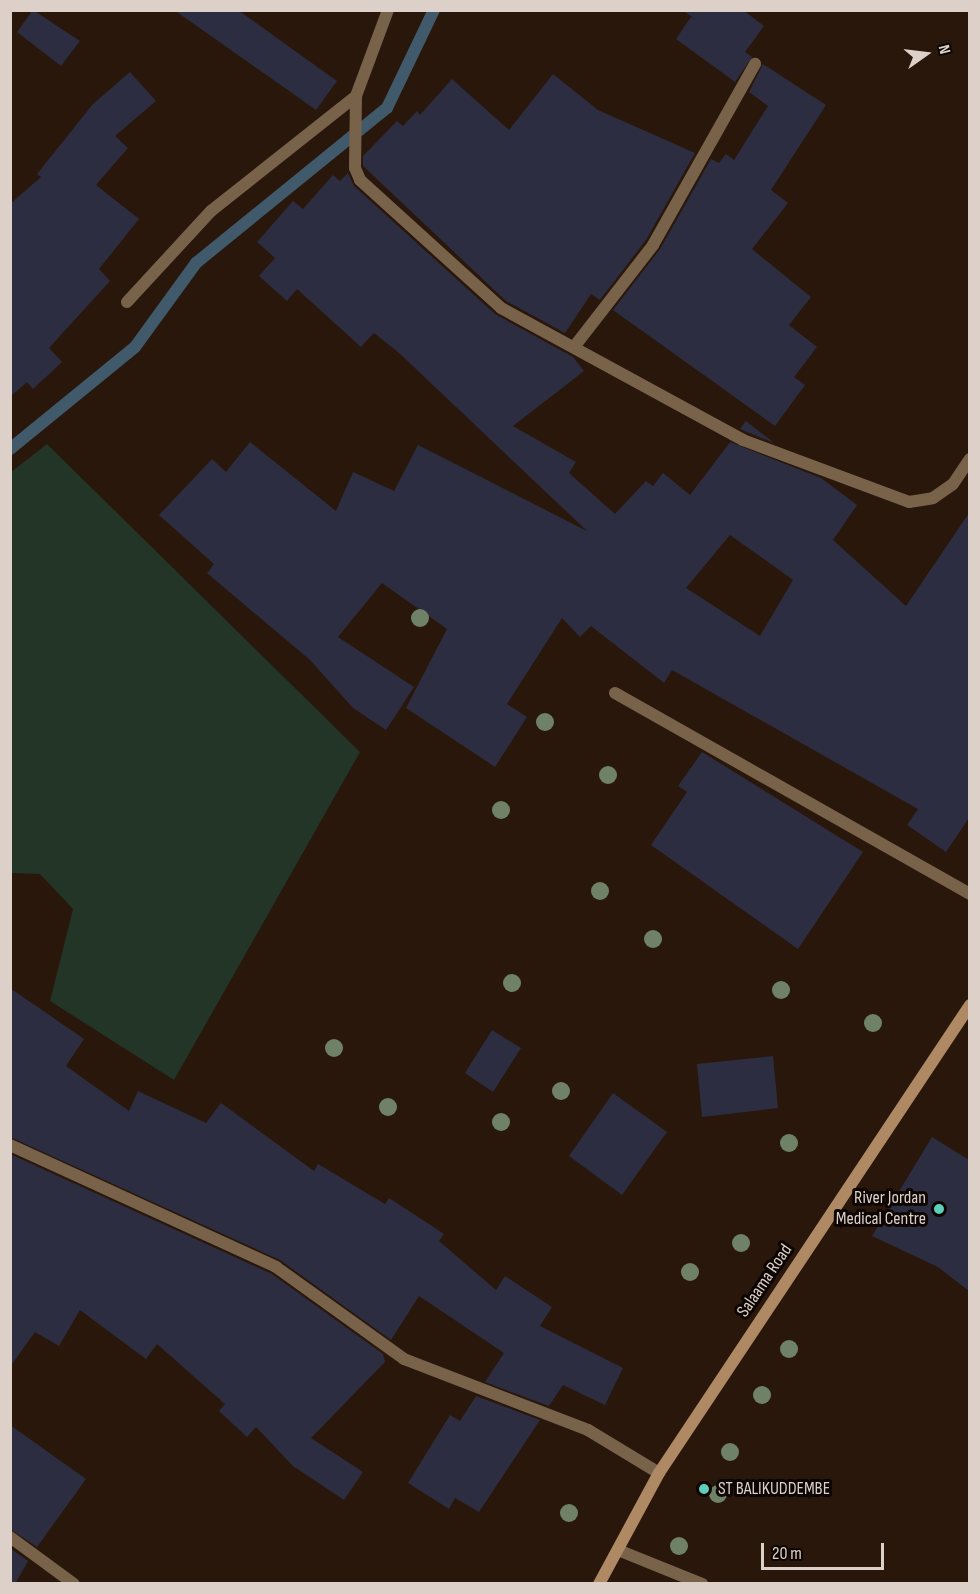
<!DOCTYPE html>
<html>
<head>
<meta charset="utf-8">
<style>
	body { margin:0 }
	#map { position:relative; width:980px; height:1594px; overflow:hidden; background:#29170b; font-family:"Sofia Sans Condensed",sans-serif }
	div>[style] { position:absolute }
	.green>* { inset:0; background:#223527 }
	.stream>* { height:12px; margin:-6px; padding:0 6px; transform-origin:6px; border-radius:6px; background:#405a6b }
	.building>* { inset:0; background:#2c2d41 }
	.lane>* { height:12px; margin:-6px; padding:0 6px; transform-origin:6px; border-radius:6px; background:#79624a }
	.street>* { height:12px; margin:-6px; padding:0 6px; transform-origin:6px; border-radius:6px; background:#79624a }
	.secondary>* { height:12px; margin:-6px; padding:0 6px; transform-origin:6px; border-radius:6px; background:#ae8963 }
	.trees>* { width:18px; height:18px; margin:-9px; border-radius:50%; background:#6f8268 }
	.dots>* { width:16px; height:16px; translate:-50% -50%; box-sizing:border-box; border:3px solid #0c0502; border-radius:50% }
	span { translate:-50% -50%; white-space:nowrap; text-align:center; line-height:1.15; -webkit-text-stroke:6px #0c0502; paint-order:stroke }
	.poi-label { font-size:18px; color:#ddd0c8 }
	.right { translate:-100% -50%; text-align:right }
	.left { translate:0 -50%; text-align:left }
	.street-label { font-size:18px; color:#ddd0c8 }
	.frame { position:absolute; inset:0; border:12px solid #ddd0c8; pointer-events:none }
	.north { position:absolute; left:896px; top:24px; width:60px; height:60px; -webkit-text-stroke:4px #0c0502; paint-order:stroke; rotate:76deg; font-size:16px; font-weight:700; line-height:24px; text-align:center; color:#ddd0c8 }
	.north::after { content:''; display:block; margin:auto; width:21px; height:27px; background:#ddd0c8; clip-path:polygon(50% 0,100% 100%,50% 72%,0 100%) }
	.scale { position:absolute; left:761px; top:1543px; width:123px; height:27px; box-sizing:border-box; border:3px solid #ddd0c8; border-top:0; padding-left:8px; font-size:18px; line-height:21px; white-space:nowrap; color:#ddd0c8; -webkit-text-stroke:4px #0c0502; paint-order:stroke }
</style>
</head>
<body>
<div id="map">
	<div class="green">
		<div style="clip-path:polygon(47px 444px,360px 752px,174px 1080px,50px 1001px,73px 909px,40px 874px,11px 873px,11px 472px)"></div>
	</div>
	<div class="stream">
		<div style="left:10px;top:449px;width:161px;rotate:-39.2deg"></div>
		<div style="left:135px;top:347px;width:104px;rotate:-54deg"></div>
		<div style="left:196px;top:263px;width:246px;rotate:-39.1deg"></div>
		<div style="left:387px;top:108px;width:109px;rotate:-64.4deg"></div>
	</div>
	<div class="building">
		<div style="clip-path:polygon(33px 10px,80px 41px,61px 66px,17px 32px)"></div>
		<div style="clip-path:polygon(174px 10px,238px 10px,337px 81px,316px 110px)"></div>
		<div style="clip-path:polygon(683px 10px,743px 10px,764px 26px,745px 52px,752px 57px,735px 82px,676px 39px,691px 17px,697px 21px)"></div>
		<div style="clip-path:polygon(763px 64px,826px 105px,771px 190px,788px 203px,752px 249px,811px 297px,789px 325px,817px 347px,794px 377px,805px 385px,775px 426px,613px 310px,660px 249px,711px 159px,719px 163px,726px 154px,734px 160px,768px 106px,749px 92px)"></div>
		<div style="clip-path:polygon(130px 72px,156px 101px,115px 136px,128px 148px,96px 185px,139px 219px,99px 269px,110px 281px,49px 348px,62px 362px,33px 389px,27px 382px,10px 397px,10px 204px,41px 177px,37px 174px,93px 104px)"></div>
		<div style="clip-path:polygon(553px 74px,598px 110px,695px 153px,646px 240px,600px 300px,591px 294px,565px 333px,506px 301px,363px 166px,363px 156px,397px 121px,403px 126px,417px 111px,420px 115px,452px 79px,509px 130px)"></div>
		<div style="clip-path:polygon(evenodd,348px 173px,354px 186px,495px 314px,573px 357px,584px 371px,513px 426px,576px 462px,569px 473px,615px 514px,646px 481px,653px 486px,663px 473px,690px 495px,730px 442px,821px 478px,857px 505px,833px 540px,906px 606px,969px 513px,969px 818px,946px 852px,907px 825px,918px 809px,672px 670px,664px 683px,591px 626px,580px 637px,562px 618px,507px 704px,527px 717px,495px 767px,406px 708px,447px 629px,382px 583px,338px 637px,414px 687px,386px 730px,353px 708px,310px 660px,207px 573px,214px 564px,159px 515px,212px 459px,226px 472px,250px 442px,336px 511px,353px 472px,394px 491px,418px 445px,587px 531px,398px 352px,374px 333px,361px 347px,297px 289px,287px 301px,259px 276px,275px 258px,257px 242px,293px 201px,303px 209px,333px 175px,340px 181px,348px 173px,730px 535px,793px 580px,760px 636px,686px 588px,730px 535px)"></div>
		<div style="clip-path:polygon(746px 421px,774px 443px,740px 429px)"></div>
		<div style="clip-path:polygon(702px 752px,863px 852px,798px 949px,651px 845px,687px 792px,678px 786px)"></div>
		<div style="clip-path:polygon(10px 988px,84px 1039px,66px 1066px,129px 1111px,138px 1091px,206px 1123px,221px 1103px,314px 1171px,318px 1164px,385px 1204px,389px 1198px,444px 1234px,439px 1241px,496px 1290px,505px 1276px,552px 1307px,540px 1326px,623px 1368px,605px 1405px,563px 1385px,549px 1406px,485px 1382px,504px 1353px,419px 1296px,391px 1340px,280px 1260px,10px 1137px)"></div>
		<div style="clip-path:polygon(492px 1030px,521px 1048px,493px 1092px,465px 1073px)"></div>
		<div style="clip-path:polygon(773px 1056px,778px 1108px,702px 1117px,697px 1064px)"></div>
		<div style="clip-path:polygon(613px 1093px,667px 1132px,622px 1195px,569px 1156px)"></div>
		<div style="clip-path:polygon(932px 1137px,969px 1160px,969px 1291px,938px 1267px,872px 1236px)"></div>
		<div style="clip-path:polygon(10px 1154px,272px 1274px,383px 1354px,385px 1362px,311px 1438px,363px 1472px,344px 1500px,293px 1466px,256px 1427px,247px 1437px,219px 1411px,225px 1404px,157px 1344px,146px 1359px,80px 1310px,59px 1346px,35px 1332px,10px 1367px)"></div>
		<div style="clip-path:polygon(476px 1396px,540px 1420px,479px 1512px,455px 1498px,449px 1509px,408px 1483px,450px 1415px,460px 1421px)"></div>
		<div style="clip-path:polygon(10px 1425px,86px 1479px,37px 1547px,10px 1529px)"></div>
		<div style="clip-path:polygon(10px 1548px,28px 1561px,15px 1584px,10px 1584px)"></div>
	</div>
	<div class="lane">
		<div style="left:618px;top:1550px;width:91px;rotate:22deg"></div>
	</div>
	<div class="street">
		<div style="left:356px;top:96px;width:72px;rotate:90.8deg"></div>
		<div style="left:355px;top:168px;width:13px;rotate:67deg"></div>
		<div style="left:360px;top:180px;width:190px;rotate:42.2deg"></div>
		<div style="left:501px;top:308px;width:276px;rotate:28.6deg"></div>
		<div style="left:743px;top:440px;width:177px;rotate:20.5deg"></div>
		<div style="left:909px;top:502px;width:24px;rotate:-9deg"></div>
		<div style="left:933px;top:498px;width:24px;rotate:-35deg"></div>
		<div style="left:953px;top:484px;width:30px;rotate:-56deg"></div>
		<div style="left:127px;top:302px;width:124px;rotate:-47.3deg"></div>
		<div style="left:211px;top:211px;width:185px;rotate:-38.4deg"></div>
		<div style="left:356px;top:96px;width:92px;rotate:-69.6deg"></div>
		<div style="left:574px;top:347px;width:129px;rotate:-52.2deg"></div>
		<div style="left:653px;top:245px;width:208px;rotate:-60.6deg"></div>
		<div style="left:615px;top:693px;width:408px;rotate:29.5deg"></div>
		<div style="left:10px;top:1145px;width:293px;rotate:24.6deg"></div>
		<div style="left:276px;top:1267px;width:158px;rotate:35.7deg"></div>
		<div style="left:404px;top:1359px;width:197px;rotate:21.1deg"></div>
		<div style="left:588px;top:1430px;width:83px;rotate:31.2deg"></div>
		<div style="left:10px;top:1537px;width:79px;rotate:36.3deg"></div>
	</div>
	<div class="secondary">
		<div style="left:599px;top:1584px;width:126px;rotate:-61.6deg"></div>
		<div style="left:659px;top:1473px;width:562px;rotate:-56.39deg"></div>
	</div>
	<div class="trees">
		<div style="left:420px;top:618px"></div>
		<div style="left:545px;top:722px"></div>
		<div style="left:608px;top:775px"></div>
		<div style="left:501px;top:810px"></div>
		<div style="left:600px;top:891px"></div>
		<div style="left:653px;top:939px"></div>
		<div style="left:512px;top:983px"></div>
		<div style="left:781px;top:990px"></div>
		<div style="left:873px;top:1023px"></div>
		<div style="left:334px;top:1048px"></div>
		<div style="left:561px;top:1091px"></div>
		<div style="left:388px;top:1107px"></div>
		<div style="left:501px;top:1122px"></div>
		<div style="left:789px;top:1143px"></div>
		<div style="left:741px;top:1243px"></div>
		<div style="left:690px;top:1272px"></div>
		<div style="left:789px;top:1349px"></div>
		<div style="left:762px;top:1395px"></div>
		<div style="left:730px;top:1452px"></div>
		<div style="left:718px;top:1494px"></div>
		<div style="left:569px;top:1513px"></div>
		<div style="left:679px;top:1546px"></div>
	</div>
	<div class="dots">
		<div style="left:939px;top:1209px;background:#5dceb9"></div>
		<div style="left:704px;top:1489px;background:#5dceb9"></div>
	</div>
	<div class="poi-label">
		<span class="right" style="left:926px;top:1209px">River Jordan<br>Medical Centre</span>
		<span class="left" style="left:718px;top:1489px">ST BALIKUDDEMBE</span>
	</div>
	<div class="street-label">
		<span style="left:765px;top:1281px;rotate:-56deg">Salaama Road</span>
	</div>
	<div class="frame"></div>
	<div class="north">N</div>
	<div class="scale">20 m</div>
</div>
</body>
</html>
